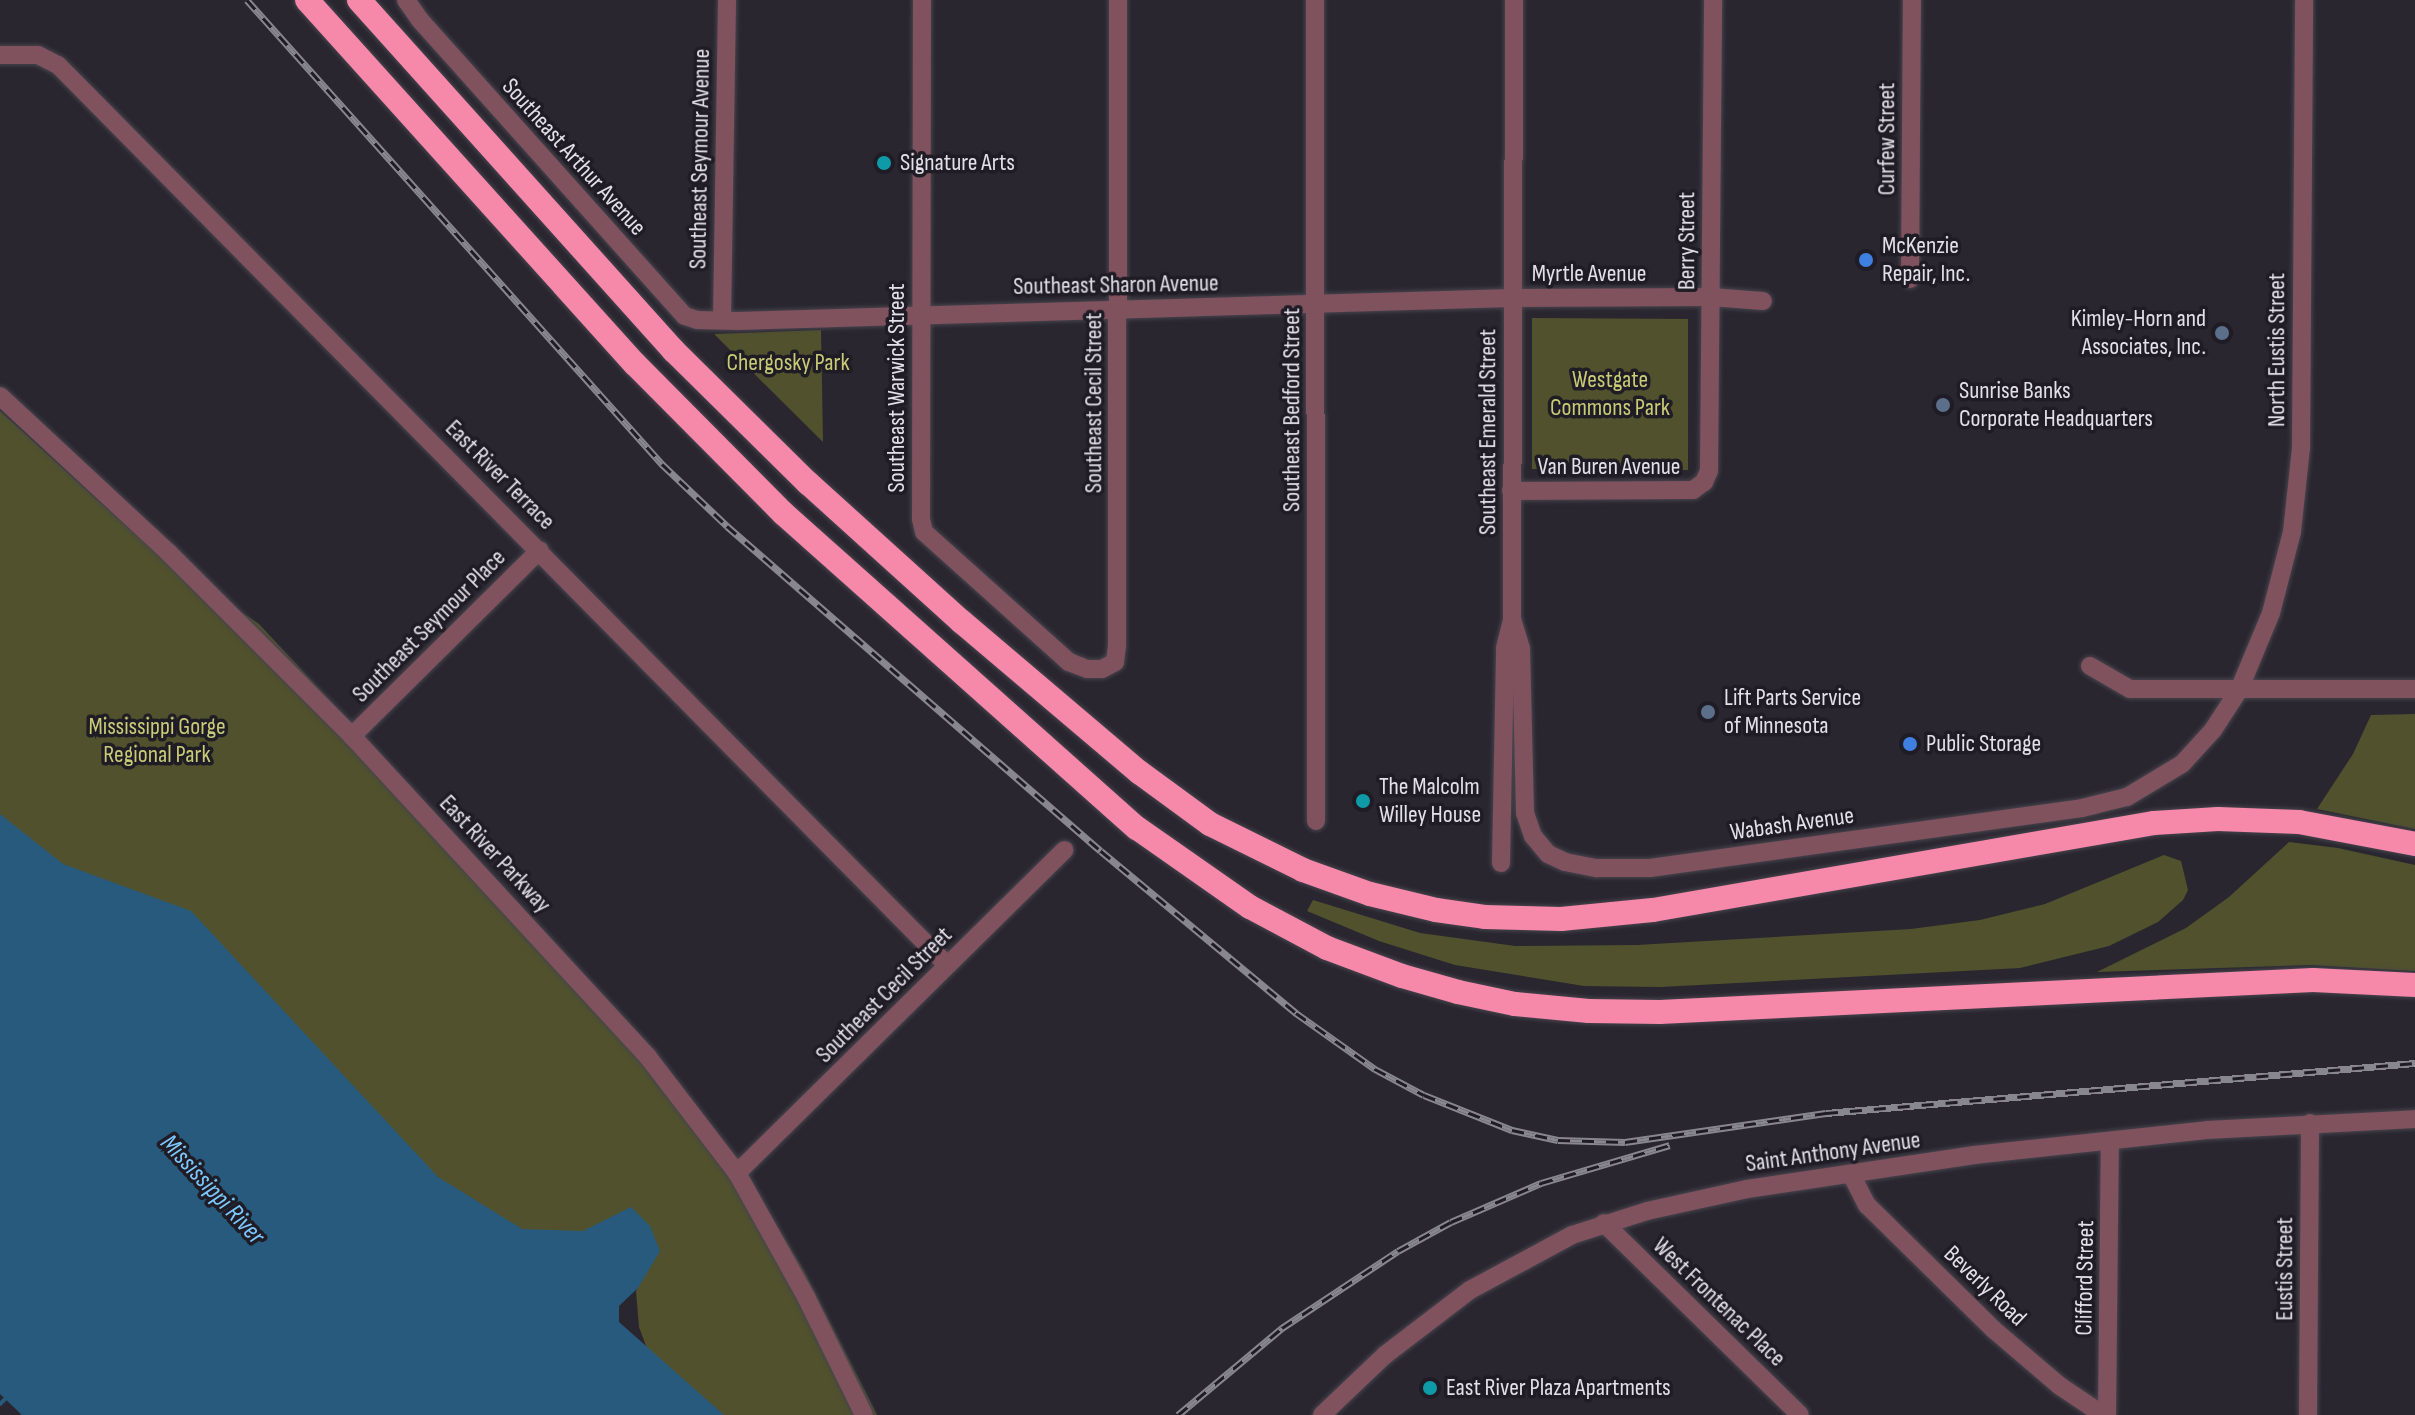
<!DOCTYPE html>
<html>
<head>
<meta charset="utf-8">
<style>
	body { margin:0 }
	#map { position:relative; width:2415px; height:1415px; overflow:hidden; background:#29262f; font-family:"Sofia Sans Condensed",sans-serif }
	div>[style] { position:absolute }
	.green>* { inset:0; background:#51522d }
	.water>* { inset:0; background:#275a7c }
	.stream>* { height:4px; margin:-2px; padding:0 2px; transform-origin:2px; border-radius:2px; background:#275a7c }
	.roads { filter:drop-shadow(0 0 2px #47444d) drop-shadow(0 0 2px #47444d) }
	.minor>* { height:18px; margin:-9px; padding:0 9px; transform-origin:9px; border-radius:9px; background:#7f525e }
	.highway>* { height:24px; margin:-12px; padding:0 12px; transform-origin:12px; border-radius:12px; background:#f688a9 }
	.rail>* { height:7px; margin-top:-3.5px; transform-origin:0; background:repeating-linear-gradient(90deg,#1f1c25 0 12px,#88868e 0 24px); box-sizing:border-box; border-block:2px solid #88868e }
	.dots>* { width:22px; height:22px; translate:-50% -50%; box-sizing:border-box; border:4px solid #1f1c25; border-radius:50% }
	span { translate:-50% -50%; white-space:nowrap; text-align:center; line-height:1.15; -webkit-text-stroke:7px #1f1c25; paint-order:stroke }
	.street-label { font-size:24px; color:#e3e1e8 }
	.poi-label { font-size:24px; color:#e3e1e8 }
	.left { translate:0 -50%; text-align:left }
	.right { translate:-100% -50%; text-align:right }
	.park-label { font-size:24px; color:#c9cc77 }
	.water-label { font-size:26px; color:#7cc8fe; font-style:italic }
</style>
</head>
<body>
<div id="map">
	<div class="green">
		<div style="clip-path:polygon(1532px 318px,1688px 319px,1688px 470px,1532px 469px)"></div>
		<div style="clip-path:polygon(821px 330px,823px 442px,714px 334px)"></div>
		<div style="clip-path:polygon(0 411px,159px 556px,259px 624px,614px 1007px,752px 1184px,804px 1271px,877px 1415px,705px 1415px,652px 1362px,639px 1327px,636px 1291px,652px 1256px,511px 1234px,324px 1088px,128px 896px,0 833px)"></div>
		<div style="clip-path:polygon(2415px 714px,2415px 829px,2317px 809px,2353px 754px,2371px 715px)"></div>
		<div style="clip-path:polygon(2289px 842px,2338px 848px,2415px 865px,2415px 971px,2311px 965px,2097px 972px,2186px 928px,2229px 897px)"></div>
		<div style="clip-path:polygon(2164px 855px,2181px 861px,2188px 890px,2183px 900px,2158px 922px,2109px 946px,2020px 968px,1660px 987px,1584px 986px,1455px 965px,1379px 941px,1307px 911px,1313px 900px,1420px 933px,1515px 946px,1637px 945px,1911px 929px,1980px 920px,2045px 904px)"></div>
	</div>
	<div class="water">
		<div style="clip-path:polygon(0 814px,63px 864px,191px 911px,438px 1177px,522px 1229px,583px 1231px,631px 1207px,650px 1226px,660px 1251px,638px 1288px,619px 1306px,619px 1322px,724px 1415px,22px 1415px,0 1394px)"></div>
	</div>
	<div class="stream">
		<div style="left:0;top:1404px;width:7px;rotate:-45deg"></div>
	</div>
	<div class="roads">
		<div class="minor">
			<div style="left:406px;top:0;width:24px;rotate:55deg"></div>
			<div style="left:420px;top:20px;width:397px;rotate:48.2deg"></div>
			<div style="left:685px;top:316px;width:13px;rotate:18deg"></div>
			<div style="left:697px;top:320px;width:40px;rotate:1.4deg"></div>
			<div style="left:737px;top:321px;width:775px;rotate:-1.7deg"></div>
			<div style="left:1512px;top:298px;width:199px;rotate:-0.3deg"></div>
			<div style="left:1711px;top:297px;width:52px;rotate:4.4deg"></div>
			<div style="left:922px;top:0;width:519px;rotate:90.11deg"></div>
			<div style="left:921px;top:519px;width:13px;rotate:77deg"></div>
			<div style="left:924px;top:532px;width:195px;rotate:41.9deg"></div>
			<div style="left:1069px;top:662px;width:19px;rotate:21deg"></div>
			<div style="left:1087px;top:669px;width:15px"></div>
			<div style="left:1102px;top:669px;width:15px;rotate:-28deg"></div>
			<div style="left:1115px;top:662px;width:17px;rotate:-83deg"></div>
			<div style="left:1117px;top:645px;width:645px;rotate:-89.91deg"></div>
			<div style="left:1315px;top:0;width:821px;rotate:89.93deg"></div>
			<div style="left:0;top:55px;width:38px"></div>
			<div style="left:38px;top:55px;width:22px;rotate:27deg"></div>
			<div style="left:58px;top:65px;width:1265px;rotate:45.35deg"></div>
			<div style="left:1910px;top:279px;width:279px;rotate:-89.6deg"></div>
			<div style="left:722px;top:320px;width:320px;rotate:-89.1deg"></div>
			<div style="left:0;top:396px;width:229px;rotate:42.9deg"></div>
			<div style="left:168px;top:552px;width:260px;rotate:45deg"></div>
			<div style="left:352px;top:736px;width:437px;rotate:47.3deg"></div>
			<div style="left:648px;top:1057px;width:146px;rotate:52.5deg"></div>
			<div style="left:737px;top:1173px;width:142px;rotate:60.9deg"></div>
			<div style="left:806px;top:1297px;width:131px;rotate:63.8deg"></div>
			<div style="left:1511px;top:491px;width:182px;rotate:-0.3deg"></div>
			<div style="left:1693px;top:490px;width:14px;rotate:-36deg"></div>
			<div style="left:1704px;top:482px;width:12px;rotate:-66deg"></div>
			<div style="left:1709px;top:471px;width:471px;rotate:-89.5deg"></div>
			<div style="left:1512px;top:619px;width:30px;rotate:73deg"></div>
			<div style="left:1521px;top:648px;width:165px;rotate:88.6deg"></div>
			<div style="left:1525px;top:813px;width:24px;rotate:71deg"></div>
			<div style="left:1533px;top:836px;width:23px;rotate:50deg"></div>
			<div style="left:1548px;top:854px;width:19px;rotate:25deg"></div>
			<div style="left:1565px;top:862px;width:33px;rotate:11deg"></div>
			<div style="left:1597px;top:868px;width:53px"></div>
			<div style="left:1650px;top:868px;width:436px;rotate:-7.9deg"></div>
			<div style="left:2082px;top:808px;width:46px;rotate:-13.7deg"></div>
			<div style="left:2127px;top:797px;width:64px;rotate:-31deg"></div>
			<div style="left:2182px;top:764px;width:46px;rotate:-47.6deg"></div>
			<div style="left:2213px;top:730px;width:48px;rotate:-57deg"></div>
			<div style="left:2239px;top:690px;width:83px;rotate:-67.4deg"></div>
			<div style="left:2271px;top:613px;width:84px;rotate:-75.5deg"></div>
			<div style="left:2292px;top:532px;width:84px;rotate:-83.9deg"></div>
			<div style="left:2301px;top:448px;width:448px;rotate:-89.6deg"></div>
			<div style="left:2090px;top:666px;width:46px;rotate:29.9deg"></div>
			<div style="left:2130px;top:689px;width:285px"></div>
			<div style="left:352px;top:736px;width:264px;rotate:-44.7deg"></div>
			<div style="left:1501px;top:863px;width:215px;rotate:-88.9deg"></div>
			<div style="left:1505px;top:648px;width:30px;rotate:-76deg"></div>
			<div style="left:1512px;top:619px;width:619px;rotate:-89.81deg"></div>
			<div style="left:737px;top:1173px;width:460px;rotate:-44.6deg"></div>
			<div style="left:1851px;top:1174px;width:35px;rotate:63deg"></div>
			<div style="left:1867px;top:1205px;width:177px;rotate:44.5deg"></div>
			<div style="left:1993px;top:1329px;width:88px;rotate:40.4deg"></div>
			<div style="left:2060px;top:1386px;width:52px;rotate:34deg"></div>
			<div style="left:1604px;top:1223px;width:274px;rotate:44.4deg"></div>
			<div style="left:1322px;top:1415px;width:87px;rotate:-43.6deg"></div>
			<div style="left:1385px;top:1355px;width:107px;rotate:-37.4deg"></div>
			<div style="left:1470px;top:1290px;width:116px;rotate:-28.3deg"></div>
			<div style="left:1572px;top:1235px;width:79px;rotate:-17.7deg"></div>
			<div style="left:1647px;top:1211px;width:102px;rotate:-12.4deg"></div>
			<div style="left:1747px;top:1189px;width:230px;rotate:-8.5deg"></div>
			<div style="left:1974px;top:1155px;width:234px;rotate:-6.1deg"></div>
			<div style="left:2207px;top:1130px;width:208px;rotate:-3deg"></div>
			<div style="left:2107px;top:1415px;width:274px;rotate:-89.4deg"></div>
			<div style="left:2308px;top:1415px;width:292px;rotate:-89.6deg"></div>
		</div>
		<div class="highway">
			<div style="left:307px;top:0;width:490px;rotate:48deg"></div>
			<div style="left:635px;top:364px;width:211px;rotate:45.2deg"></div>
			<div style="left:784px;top:514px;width:472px;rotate:41.7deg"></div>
			<div style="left:1137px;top:828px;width:138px;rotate:35deg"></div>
			<div style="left:1250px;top:907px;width:87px;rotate:28deg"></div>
			<div style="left:1327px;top:948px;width:80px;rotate:20.5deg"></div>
			<div style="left:1402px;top:976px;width:58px;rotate:15.9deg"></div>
			<div style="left:1458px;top:992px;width:58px;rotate:11.9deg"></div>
			<div style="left:1515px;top:1004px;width:74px;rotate:5.4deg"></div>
			<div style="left:1589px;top:1011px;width:71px;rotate:0.8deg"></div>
			<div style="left:1660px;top:1012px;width:654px;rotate:-2.81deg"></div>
			<div style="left:2313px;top:980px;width:102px;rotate:2.8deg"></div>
			<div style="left:359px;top:0;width:472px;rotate:48.1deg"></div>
			<div style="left:674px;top:351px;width:188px;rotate:44.6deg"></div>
			<div style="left:808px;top:483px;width:207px;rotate:42.1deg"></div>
			<div style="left:962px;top:622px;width:232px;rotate:40.3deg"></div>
			<div style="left:1139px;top:772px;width:88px;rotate:36.2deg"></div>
			<div style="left:1210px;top:824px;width:104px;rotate:26.3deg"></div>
			<div style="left:1303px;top:870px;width:71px;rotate:19.7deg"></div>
			<div style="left:1370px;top:894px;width:68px;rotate:13.6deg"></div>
			<div style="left:1436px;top:910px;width:49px;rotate:8.1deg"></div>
			<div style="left:1485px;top:917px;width:76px;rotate:1.5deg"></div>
			<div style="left:1561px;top:919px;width:92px;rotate:-5.6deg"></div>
			<div style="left:1653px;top:910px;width:508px;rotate:-9.85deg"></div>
			<div style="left:2154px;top:823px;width:64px;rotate:-3.6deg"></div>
			<div style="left:2218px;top:819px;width:81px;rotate:2.1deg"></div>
			<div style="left:2299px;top:822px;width:118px;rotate:10.7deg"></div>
		</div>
	</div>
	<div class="rail">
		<div style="left:247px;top:0;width:623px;rotate:48.19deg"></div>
		<div style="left:662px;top:464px;width:90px;rotate:43.6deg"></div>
		<div style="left:727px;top:526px;width:495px;rotate:41deg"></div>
		<div style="left:1101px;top:851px;width:254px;rotate:39.7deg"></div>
		<div style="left:1296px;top:1013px;width:97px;rotate:35.3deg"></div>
		<div style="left:1375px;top:1069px;width:55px;rotate:28deg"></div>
		<div style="left:1424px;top:1095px;width:95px;rotate:21.7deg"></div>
		<div style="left:1512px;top:1130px;width:47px;rotate:12.3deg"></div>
		<div style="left:1558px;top:1140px;width:67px;rotate:1.7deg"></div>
		<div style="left:1625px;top:1142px;width:203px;rotate:-8.2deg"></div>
		<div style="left:1826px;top:1113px;width:591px;rotate:-4.85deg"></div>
		<div style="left:1178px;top:1415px;width:136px;rotate:-39.9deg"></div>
		<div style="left:1282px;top:1328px;width:139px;rotate:-33.6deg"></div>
		<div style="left:1398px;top:1251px;width:60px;rotate:-28.7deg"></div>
		<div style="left:1451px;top:1222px;width:98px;rotate:-23.4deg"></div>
		<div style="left:1541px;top:1183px;width:134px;rotate:-16.4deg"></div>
	</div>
	<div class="dots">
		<div style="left:884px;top:163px;background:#0f9aa8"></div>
		<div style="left:1866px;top:260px;background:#3f7fe0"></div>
		<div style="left:2222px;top:333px;background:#5c6f8a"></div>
		<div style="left:1943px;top:405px;background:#5c6f8a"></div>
		<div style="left:1708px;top:712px;background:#5c6f8a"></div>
		<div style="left:1910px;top:744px;background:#3f7fe0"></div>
		<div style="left:1363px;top:801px;background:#0f9aa8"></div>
		<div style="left:1430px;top:1388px;background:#0f9aa8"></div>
	</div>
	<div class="street-label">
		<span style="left:1887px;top:139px;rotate:-90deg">Curfew Street</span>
		<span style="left:574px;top:157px;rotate:48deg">Southeast Arthur Avenue</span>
		<span style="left:700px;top:159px;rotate:-89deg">Southeast Seymour Avenue</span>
		<span style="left:1687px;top:241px;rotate:-90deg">Berry Street</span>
		<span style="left:1589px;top:274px">Myrtle Avenue</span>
		<span style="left:1116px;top:285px;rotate:-1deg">Southeast Sharon Avenue</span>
		<span style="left:2277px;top:350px;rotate:-90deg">North Eustis Street</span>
		<span style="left:897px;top:388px;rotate:-90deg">Southeast Warwick Street</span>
		<span style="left:1094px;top:403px;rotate:-90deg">Southeast Cecil Street</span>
		<span style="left:1292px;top:410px;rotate:-90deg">Southeast Bedford Street</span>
		<span style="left:1488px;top:432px;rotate:-90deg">Southeast Emerald Street</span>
		<span style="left:1609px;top:467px">Van Buren Avenue</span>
		<span style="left:500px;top:475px;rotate:45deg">East River Terrace</span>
		<span style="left:429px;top:626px;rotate:-45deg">Southeast Seymour Place</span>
		<span style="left:1792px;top:824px;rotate:-8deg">Wabash Avenue</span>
		<span style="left:495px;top:854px;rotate:47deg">East River Parkway</span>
		<span style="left:884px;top:995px;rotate:-45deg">Southeast Cecil Street</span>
		<span style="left:1833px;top:1152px;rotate:-8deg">Saint Anthony Avenue</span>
		<span style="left:2285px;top:1269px;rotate:-90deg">Eustis Street</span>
		<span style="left:2085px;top:1278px;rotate:-89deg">Clifford Street</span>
		<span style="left:1985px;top:1286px;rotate:44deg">Beverly Road</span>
		<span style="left:1719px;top:1302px;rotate:44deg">West Frontenac Place</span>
	</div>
	<div class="poi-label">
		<span class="left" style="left:900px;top:163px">Signature Arts</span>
		<span class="left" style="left:1882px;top:260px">McKenzie<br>Repair, Inc.</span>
		<span class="right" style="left:2206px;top:333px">Kimley-Horn and<br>Associates, Inc.</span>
		<span class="left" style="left:1959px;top:405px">Sunrise Banks<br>Corporate Headquarters</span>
		<span class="left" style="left:1724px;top:712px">Lift Parts Service<br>of Minnesota</span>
		<span class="left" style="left:1926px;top:744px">Public Storage</span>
		<span class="left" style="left:1379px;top:801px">The Malcolm<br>Willey House</span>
		<span class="left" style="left:1446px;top:1388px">East River Plaza Apartments</span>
	</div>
	<div class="park-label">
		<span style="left:788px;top:363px">Chergosky Park</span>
		<span style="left:1610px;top:394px">Westgate<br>Commons Park</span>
		<span style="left:157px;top:741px">Mississippi Gorge<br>Regional Park</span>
	</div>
	<div class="water-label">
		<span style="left:212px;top:1190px;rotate:47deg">Mississippi River</span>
	</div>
</div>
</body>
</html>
